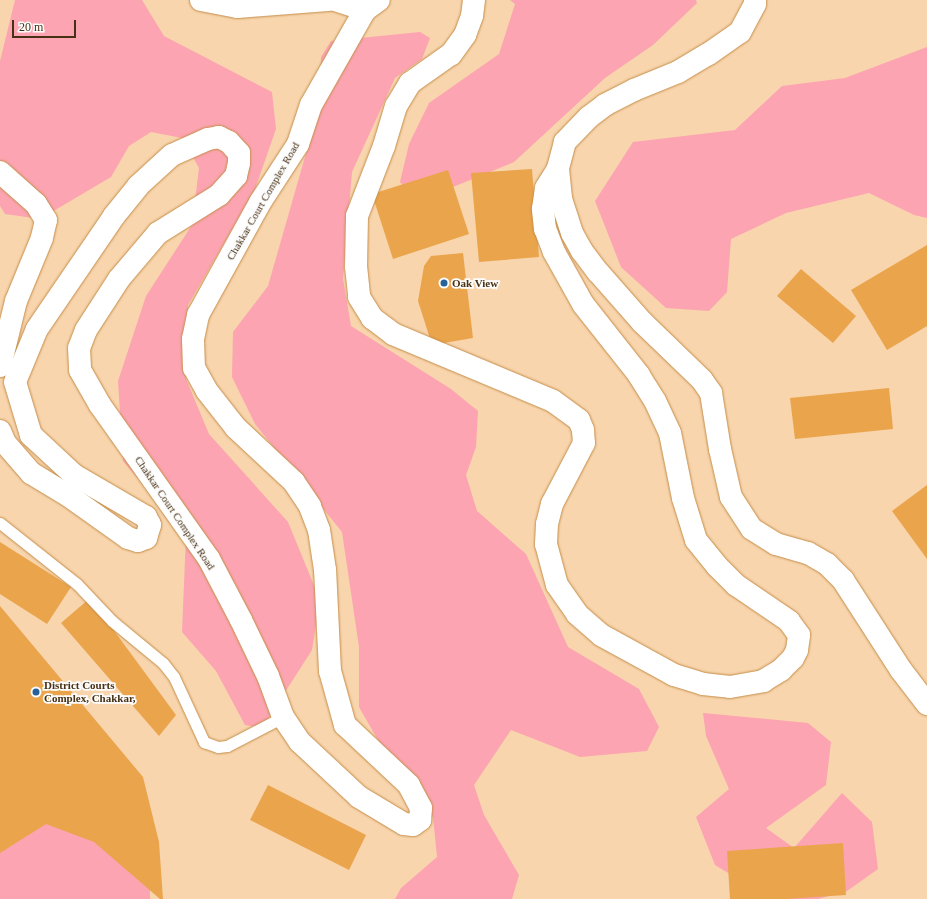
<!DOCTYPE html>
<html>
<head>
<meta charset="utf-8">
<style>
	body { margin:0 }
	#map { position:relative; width:927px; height:899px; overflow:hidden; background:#f8d5ad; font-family:Georgia,serif }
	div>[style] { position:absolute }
	.green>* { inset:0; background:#fca4b1 }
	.building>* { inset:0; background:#eaa44c }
	.roads { filter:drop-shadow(0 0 1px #c58d49) drop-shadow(0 0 1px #c58d49) }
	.lane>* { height:11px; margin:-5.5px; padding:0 5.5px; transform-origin:5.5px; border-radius:5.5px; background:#fff }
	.street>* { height:22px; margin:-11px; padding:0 11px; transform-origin:11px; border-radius:11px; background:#fff }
	.secondary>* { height:22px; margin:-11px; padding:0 11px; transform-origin:11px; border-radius:11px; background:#fff }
	.highway>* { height:22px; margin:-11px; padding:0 11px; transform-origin:11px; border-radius:11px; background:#fff }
	.dots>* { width:11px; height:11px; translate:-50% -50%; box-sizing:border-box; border:2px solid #fcfcfc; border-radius:50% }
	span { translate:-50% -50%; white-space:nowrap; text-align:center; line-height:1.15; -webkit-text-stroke:3.5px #fcfcfc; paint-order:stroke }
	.street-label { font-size:11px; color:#473013 }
	.poi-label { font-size:11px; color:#473013; font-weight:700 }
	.left { translate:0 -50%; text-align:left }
	.scale { position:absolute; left:12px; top:20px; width:64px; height:18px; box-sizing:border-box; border:2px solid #473013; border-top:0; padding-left:5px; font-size:12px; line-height:14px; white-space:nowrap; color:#473013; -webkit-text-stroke:3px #fcfcfc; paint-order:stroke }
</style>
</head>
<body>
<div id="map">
	<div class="green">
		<div style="clip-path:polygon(15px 0,142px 0,164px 36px,272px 92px,276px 129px,254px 192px,188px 305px,186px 379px,209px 434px,288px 522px,320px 600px,312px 650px,262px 728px,245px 725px,216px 671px,182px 632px,186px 535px,123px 461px,118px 381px,146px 296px,192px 225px,199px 168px,182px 138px,151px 132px,129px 146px,111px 177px,40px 219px,5px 214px,0 206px,0 61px)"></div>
		<div style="clip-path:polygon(510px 0,696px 0,697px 3px,653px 45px,605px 78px,514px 162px,416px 202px,400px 182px,409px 144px,429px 103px,499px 54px,515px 4px)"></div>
		<div style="clip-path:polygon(420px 32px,430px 38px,422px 59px,395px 78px,352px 172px,343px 279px,351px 326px,451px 389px,478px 411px,476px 447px,466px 475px,477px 511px,526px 554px,568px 647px,639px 689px,659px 727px,647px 751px,580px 757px,511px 730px,474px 785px,484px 815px,519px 875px,512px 899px,395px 899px,401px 888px,437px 857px,433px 817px,391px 763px,359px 707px,359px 647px,342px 532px,255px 424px,232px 377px,233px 332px,268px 286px,319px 108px,321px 57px,331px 41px)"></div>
		<div style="clip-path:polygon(927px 47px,927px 218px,914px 215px,869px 193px,786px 213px,731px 239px,727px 292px,709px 311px,666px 308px,621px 267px,595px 201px,633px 142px,735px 130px,782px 86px,845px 78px)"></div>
		<div style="clip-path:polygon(703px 713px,808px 723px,831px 742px,826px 785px,766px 828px,794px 848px,842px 793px,872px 822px,878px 869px,847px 891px,818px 899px,771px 899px,715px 865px,696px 817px,729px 789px,706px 736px)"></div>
		<div style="clip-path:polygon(59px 814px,150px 884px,150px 899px,0 899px,0 837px)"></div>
	</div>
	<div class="building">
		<div style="clip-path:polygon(532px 169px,539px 257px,479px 262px,471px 173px)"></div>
		<div style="clip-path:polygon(448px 170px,469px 234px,393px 259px,372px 194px)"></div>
		<div style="clip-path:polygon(927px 245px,927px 326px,887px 350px,851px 290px)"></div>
		<div style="clip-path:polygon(463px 253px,473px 338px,432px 345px,418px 301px,424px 266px,431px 256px)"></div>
		<div style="clip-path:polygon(801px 269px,856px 316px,833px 343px,777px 296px)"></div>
		<div style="clip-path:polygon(889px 388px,893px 429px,795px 439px,790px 398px)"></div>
		<div style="clip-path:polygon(927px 485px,927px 559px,892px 511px)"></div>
		<div style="clip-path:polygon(0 542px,71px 587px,47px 624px,0 594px)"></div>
		<div style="clip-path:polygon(90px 598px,176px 715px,159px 736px,61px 623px)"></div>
		<div style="clip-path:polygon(0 606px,143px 777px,159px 842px,163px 899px,160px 899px,94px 842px,46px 824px,0 853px)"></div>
		<div style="clip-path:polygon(268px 785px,366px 835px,349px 870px,250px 820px)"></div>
		<div style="clip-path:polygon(843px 843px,846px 895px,786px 899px,730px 899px,727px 851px)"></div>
	</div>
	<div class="roads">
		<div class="lane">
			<div style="left:0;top:523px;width:98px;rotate:38.4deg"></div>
			<div style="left:77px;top:584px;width:51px;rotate:46.6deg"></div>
			<div style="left:112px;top:621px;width:66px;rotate:39.5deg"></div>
			<div style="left:163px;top:663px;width:18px;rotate:52deg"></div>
			<div style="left:174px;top:677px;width:72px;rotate:65.2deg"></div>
			<div style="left:204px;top:742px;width:15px;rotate:20deg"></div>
			<div style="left:218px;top:747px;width:9px;rotate:-6deg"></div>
			<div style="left:227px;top:746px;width:63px;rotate:-27.4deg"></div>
		</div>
		<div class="street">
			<div style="left:201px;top:0;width:37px;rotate:11deg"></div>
			<div style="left:237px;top:7px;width:91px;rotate:-4.4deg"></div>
			<div style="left:335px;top:0;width:32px;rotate:18deg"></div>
		</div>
		<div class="secondary">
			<div style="left:474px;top:0;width:16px;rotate:97deg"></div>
			<div style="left:472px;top:16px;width:20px;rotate:110deg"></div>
			<div style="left:465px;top:35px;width:24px;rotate:126deg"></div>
			<div style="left:451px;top:54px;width:50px;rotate:144.7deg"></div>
			<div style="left:410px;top:83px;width:27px;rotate:121deg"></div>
			<div style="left:396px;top:106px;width:42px;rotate:106.7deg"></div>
			<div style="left:384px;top:146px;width:75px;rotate:111.1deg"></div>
			<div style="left:357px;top:216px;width:50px;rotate:91.1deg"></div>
			<div style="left:356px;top:266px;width:31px;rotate:84deg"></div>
			<div style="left:359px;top:297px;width:25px;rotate:58deg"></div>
			<div style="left:372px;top:318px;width:26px;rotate:37deg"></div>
			<div style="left:393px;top:334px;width:173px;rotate:22.7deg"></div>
			<div style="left:553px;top:401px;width:32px;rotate:36deg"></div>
			<div style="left:579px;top:420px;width:11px;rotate:68deg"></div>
			<div style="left:583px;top:430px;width:13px;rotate:86deg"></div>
			<div style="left:584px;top:443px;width:69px;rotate:117.7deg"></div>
			<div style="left:552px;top:504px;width:21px;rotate:104deg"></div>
			<div style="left:547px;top:524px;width:20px;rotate:93deg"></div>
			<div style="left:546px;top:544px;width:42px;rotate:75deg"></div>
			<div style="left:557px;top:585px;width:35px;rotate:55deg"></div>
			<div style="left:577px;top:614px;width:32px;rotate:41deg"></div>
			<div style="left:601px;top:635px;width:83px;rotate:28.7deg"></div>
			<div style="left:674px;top:675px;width:30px;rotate:17deg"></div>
			<div style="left:703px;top:684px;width:27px;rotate:6deg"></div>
			<div style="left:730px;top:687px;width:34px;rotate:-10deg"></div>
			<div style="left:763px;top:681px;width:21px;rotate:-31deg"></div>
			<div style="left:781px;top:670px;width:17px;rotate:-45deg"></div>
			<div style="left:793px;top:658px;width:9px;rotate:-63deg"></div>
			<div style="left:797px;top:650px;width:15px;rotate:-82deg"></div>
			<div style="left:799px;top:635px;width:17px;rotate:-126deg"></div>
			<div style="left:789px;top:621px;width:64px;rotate:-145.8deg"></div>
			<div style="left:736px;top:585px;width:27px;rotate:-135deg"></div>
			<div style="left:717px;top:566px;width:33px;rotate:-129deg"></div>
			<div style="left:696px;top:540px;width:44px;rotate:-107.2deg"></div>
			<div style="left:683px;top:498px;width:66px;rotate:-101.3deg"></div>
			<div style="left:670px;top:433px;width:35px;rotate:-115deg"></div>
			<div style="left:655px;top:401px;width:31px;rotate:-122deg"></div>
			<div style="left:639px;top:375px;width:90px;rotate:-128.3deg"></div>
			<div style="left:583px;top:304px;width:60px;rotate:-119.1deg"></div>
			<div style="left:554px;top:252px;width:25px;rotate:-111deg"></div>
			<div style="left:545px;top:229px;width:20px;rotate:-96deg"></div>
			<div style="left:543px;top:209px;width:21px;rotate:-82deg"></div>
			<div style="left:546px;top:188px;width:22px;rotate:-58deg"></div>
			<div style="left:0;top:172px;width:48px;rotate:41.6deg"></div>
			<div style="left:36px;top:204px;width:19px;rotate:58deg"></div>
			<div style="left:46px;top:220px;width:18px;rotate:103deg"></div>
			<div style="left:42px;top:238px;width:68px;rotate:112.4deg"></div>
			<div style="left:16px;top:301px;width:67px;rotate:103.8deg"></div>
			<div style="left:0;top:431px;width:13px;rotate:67deg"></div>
			<div style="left:5px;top:443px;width:40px;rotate:49deg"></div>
			<div style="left:31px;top:473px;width:44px;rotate:31.2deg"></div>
			<div style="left:69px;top:496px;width:72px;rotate:35.4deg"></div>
			<div style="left:128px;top:538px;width:10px;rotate:17deg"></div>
			<div style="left:138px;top:541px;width:9px;rotate:-21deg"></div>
			<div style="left:146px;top:538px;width:14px;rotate:-73deg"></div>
			<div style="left:150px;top:525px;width:9px;rotate:-117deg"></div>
			<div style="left:146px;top:517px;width:83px;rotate:-149.7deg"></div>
			<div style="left:74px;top:475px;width:59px;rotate:-137.1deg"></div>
			<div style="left:31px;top:435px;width:55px;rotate:-106.8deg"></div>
			<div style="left:15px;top:382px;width:57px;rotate:-67.5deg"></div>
			<div style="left:37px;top:329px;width:137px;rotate:-55.7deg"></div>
			<div style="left:114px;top:216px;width:38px;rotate:-51deg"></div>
			<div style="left:138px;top:186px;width:46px;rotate:-42.4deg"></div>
			<div style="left:172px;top:155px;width:39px;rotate:-24deg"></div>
			<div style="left:208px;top:139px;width:11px;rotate:-10deg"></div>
			<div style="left:219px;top:137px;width:11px;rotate:27deg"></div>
			<div style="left:229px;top:142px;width:15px;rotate:48deg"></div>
			<div style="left:239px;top:153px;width:10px;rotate:90deg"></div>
			<div style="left:239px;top:163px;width:13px;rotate:103deg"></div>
			<div style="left:236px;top:176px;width:25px;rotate:132deg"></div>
			<div style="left:219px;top:195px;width:72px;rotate:148.1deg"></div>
			<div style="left:158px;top:233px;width:60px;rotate:130.3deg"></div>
			<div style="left:119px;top:279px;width:61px;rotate:122.9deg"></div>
			<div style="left:86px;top:330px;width:19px;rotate:111deg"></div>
			<div style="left:79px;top:348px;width:22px;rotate:87deg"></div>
			<div style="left:80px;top:370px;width:40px;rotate:60.3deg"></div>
			<div style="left:100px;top:405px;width:189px;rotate:54.7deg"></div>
			<div style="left:209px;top:559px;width:69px;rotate:62.3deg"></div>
			<div style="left:241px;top:620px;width:62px;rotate:64.3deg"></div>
			<div style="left:268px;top:676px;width:44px;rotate:69.9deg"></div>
			<div style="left:283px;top:717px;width:30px;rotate:56deg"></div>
			<div style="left:300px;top:742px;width:81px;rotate:43deg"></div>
			<div style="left:359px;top:797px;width:52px;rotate:31deg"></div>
			<div style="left:404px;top:824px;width:9px;rotate:6deg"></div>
			<div style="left:413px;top:825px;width:9px;rotate:-36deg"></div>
			<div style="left:420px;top:820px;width:12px;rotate:-85deg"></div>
			<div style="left:421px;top:808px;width:26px;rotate:-118deg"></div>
			<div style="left:409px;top:785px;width:88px;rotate:-136.8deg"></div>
			<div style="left:345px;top:725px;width:56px;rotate:-105.5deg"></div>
			<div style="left:330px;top:671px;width:101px;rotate:-92.8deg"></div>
			<div style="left:325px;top:570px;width:40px;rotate:-98.5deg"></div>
			<div style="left:319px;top:530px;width:26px;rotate:-111deg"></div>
			<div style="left:310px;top:506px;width:29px;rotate:-124deg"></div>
			<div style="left:294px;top:482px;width:79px;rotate:-137deg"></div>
			<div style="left:236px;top:428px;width:47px;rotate:-128.1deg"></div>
			<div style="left:207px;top:391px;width:26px;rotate:-119deg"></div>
			<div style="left:194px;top:368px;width:29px;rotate:-92deg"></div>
			<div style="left:193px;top:339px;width:25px;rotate:-78deg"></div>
			<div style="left:198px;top:315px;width:130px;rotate:-61.1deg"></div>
			<div style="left:261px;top:201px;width:68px;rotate:-57deg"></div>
			<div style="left:298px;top:144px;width:41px;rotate:-71.6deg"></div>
			<div style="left:311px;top:105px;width:109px;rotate:-60.4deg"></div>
			<div style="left:365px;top:10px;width:17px;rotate:-36deg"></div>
		</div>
		<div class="highway">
			<div style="left:755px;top:0;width:4px;rotate:90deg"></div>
			<div style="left:755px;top:4px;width:32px;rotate:118deg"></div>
			<div style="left:740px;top:32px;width:39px;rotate:145deg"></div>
			<div style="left:708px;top:54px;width:35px;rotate:149deg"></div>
			<div style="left:678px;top:72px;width:48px;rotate:157.8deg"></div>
			<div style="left:634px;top:90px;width:33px;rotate:153deg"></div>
			<div style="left:605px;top:105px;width:20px;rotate:143deg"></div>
			<div style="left:589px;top:117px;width:35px;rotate:134deg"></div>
			<div style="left:565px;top:142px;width:28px;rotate:105deg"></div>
			<div style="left:558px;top:169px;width:30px;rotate:84deg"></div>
			<div style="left:561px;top:199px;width:36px;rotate:72deg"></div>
			<div style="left:572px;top:233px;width:21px;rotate:61deg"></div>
			<div style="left:582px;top:251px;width:26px;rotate:53deg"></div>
			<div style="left:598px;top:272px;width:67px;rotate:48.7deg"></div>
			<div style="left:642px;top:322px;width:83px;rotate:44deg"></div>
			<div style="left:702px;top:380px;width:16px;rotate:55deg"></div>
			<div style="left:711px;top:393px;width:57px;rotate:80.9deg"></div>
			<div style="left:720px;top:449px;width:49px;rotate:77.1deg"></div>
			<div style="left:731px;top:497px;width:38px;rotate:57deg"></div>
			<div style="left:752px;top:529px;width:28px;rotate:32deg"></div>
			<div style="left:776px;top:544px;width:33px;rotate:16deg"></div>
			<div style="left:808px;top:553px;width:22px;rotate:30deg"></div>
			<div style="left:827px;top:564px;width:23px;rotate:45deg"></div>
			<div style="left:843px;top:580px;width:107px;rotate:57.2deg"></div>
			<div style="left:901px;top:670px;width:43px;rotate:52.6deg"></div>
		</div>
	</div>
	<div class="dots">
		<div style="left:444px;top:283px;background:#266199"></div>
		<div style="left:36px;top:692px;background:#266199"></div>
	</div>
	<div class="street-label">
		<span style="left:263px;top:201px;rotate:-60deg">Chakkar Court Complex Road</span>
		<span style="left:175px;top:513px;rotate:56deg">Chakkar Court Complex Road</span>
	</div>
	<div class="poi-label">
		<span class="left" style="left:452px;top:283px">Oak View</span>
		<span class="left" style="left:44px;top:692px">District Courts<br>Complex, Chakkar,</span>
	</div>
	<div class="scale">20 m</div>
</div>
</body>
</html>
